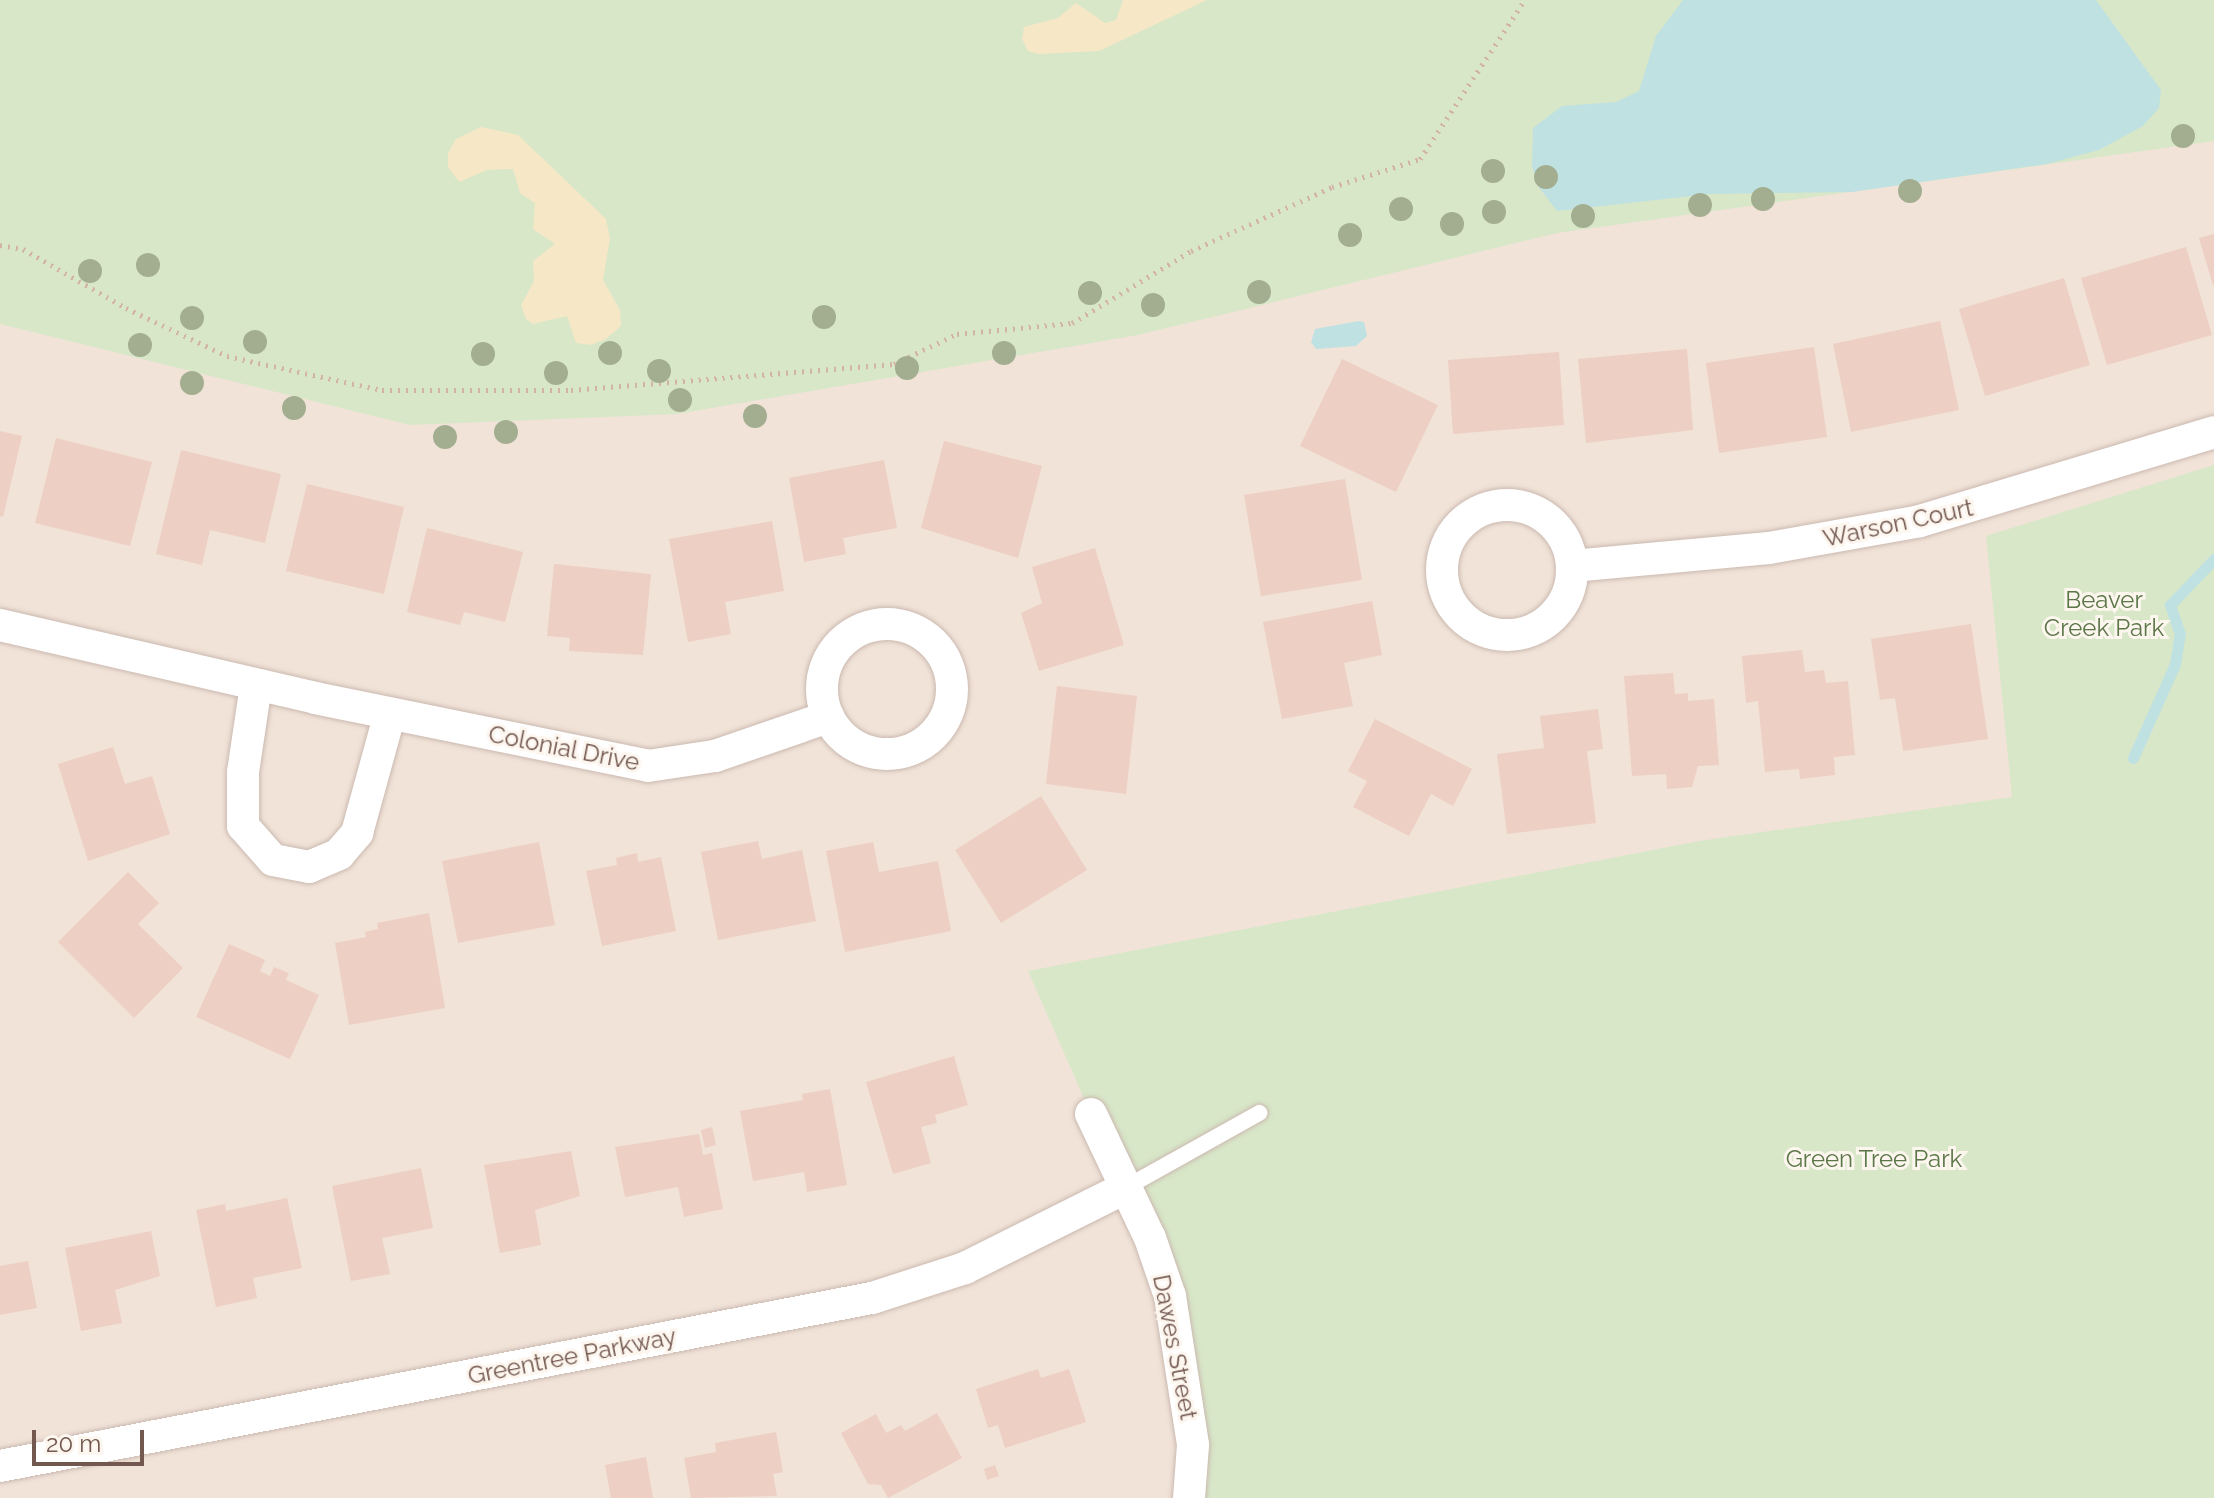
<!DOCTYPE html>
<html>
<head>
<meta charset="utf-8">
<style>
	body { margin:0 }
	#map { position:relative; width:2214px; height:1498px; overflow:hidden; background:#faf2e9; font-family:Raleway,sans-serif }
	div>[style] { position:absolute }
	.residential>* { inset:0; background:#f1e3d8 }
	.green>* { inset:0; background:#d8e7c8 }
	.sand>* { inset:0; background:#f6e7c7 }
	.water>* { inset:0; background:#bfe1e2 }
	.stream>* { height:11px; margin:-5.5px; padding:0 5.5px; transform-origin:5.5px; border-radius:5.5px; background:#bfe1e2 }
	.building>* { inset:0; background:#edcfc3 }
	.path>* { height:5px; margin-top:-2.5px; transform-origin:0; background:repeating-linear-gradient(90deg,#d2b3a6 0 2px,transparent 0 8px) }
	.roads { filter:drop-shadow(0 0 2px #cbb9b0) drop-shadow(0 0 2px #cbb9b0) }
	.lane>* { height:16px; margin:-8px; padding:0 8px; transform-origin:8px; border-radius:8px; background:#fff }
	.street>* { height:32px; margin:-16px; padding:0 16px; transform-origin:16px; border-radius:16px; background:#fff }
	.street>.ring { margin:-16px; padding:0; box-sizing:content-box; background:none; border:32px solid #fff; border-radius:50% }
	.trees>* { width:24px; height:24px; margin:-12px; border-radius:50%; background:#a3ae90 }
	span { translate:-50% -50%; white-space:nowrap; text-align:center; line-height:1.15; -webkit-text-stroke:6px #fdf6ef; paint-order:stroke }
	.street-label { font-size:24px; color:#72584f }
	.park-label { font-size:24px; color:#5b7748 }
	.scale { position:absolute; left:32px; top:1430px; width:112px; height:36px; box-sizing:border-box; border:4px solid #72584f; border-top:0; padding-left:10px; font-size:24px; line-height:28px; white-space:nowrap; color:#72584f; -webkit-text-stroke:6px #fdf6ef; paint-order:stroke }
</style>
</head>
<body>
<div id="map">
	<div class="residential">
		<div style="clip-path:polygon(0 0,2214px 0,2214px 1498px,0 1498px)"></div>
	</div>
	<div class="green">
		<div style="clip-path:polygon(0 0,2214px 0,2214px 141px,1557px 233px,1138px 335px,677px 414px,410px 425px,0 324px)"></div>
		<div style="clip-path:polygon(2214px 465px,2214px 1498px,1189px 1498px,1187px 1378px,1101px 1137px,1028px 971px,1699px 841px,2012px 797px,1986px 536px)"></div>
	</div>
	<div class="sand">
		<div style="clip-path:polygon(1123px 0,1207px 0,1099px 51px,1038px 54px,1028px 51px,1022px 39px,1024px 27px,1058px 18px,1076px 3px,1105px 23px,1116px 20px)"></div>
		<div style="clip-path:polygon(481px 127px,518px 135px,606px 219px,610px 238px,603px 280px,620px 310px,621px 326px,606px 339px,591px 345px,576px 343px,567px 316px,533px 324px,526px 319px,521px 305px,534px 281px,533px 261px,555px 244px,533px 229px,535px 203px,520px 193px,513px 169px,487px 170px,459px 182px,448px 167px,448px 153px,456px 139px)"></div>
	</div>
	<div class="water">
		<div style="clip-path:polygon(1683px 0,2096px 0,2161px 90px,2159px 108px,2143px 126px,2099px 150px,2047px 164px,1852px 192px,1710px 194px,1557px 211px,1538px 186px,1532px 166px,1533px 128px,1562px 106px,1616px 102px,1639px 91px,1656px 36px)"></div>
		<div style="clip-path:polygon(1359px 321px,1364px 322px,1367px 336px,1356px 346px,1316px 349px,1311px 342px,1315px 329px)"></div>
	</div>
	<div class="stream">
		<div style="left:2133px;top:758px;width:103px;rotate:-65.9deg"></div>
		<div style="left:2175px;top:664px;width:30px;rotate:-81deg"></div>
		<div style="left:2180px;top:634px;width:31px;rotate:-109deg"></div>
		<div style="left:2170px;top:605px;width:64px;rotate:-46.3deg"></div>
	</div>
	<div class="building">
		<div style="clip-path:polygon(2214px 234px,2214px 285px,2213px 285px,2199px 238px)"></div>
		<div style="clip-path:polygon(2186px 247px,2212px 335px,2107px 365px,2081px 278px)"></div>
		<div style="clip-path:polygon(2064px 278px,2090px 365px,1985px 396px,1959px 309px)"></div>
		<div style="clip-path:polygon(1940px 321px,1959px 410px,1851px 432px,1833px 344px)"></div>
		<div style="clip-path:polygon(1814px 347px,1827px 437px,1719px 453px,1706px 363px)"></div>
		<div style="clip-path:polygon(1687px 349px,1693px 430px,1586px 443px,1578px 359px)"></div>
		<div style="clip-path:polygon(1559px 352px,1564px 425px,1453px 434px,1448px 360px)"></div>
		<div style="clip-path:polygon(1342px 359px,1438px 405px,1396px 492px,1300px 446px)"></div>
		<div style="clip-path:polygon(0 431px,22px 436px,3px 517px,0 516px)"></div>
		<div style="clip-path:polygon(56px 438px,152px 462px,130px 546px,35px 523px)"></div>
		<div style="clip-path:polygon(944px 441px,1042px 466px,1018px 558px,921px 528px)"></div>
		<div style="clip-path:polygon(181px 450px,281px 474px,265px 543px,210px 530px,202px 565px,156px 554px)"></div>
		<div style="clip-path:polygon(884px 460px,897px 528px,843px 538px,846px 554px,804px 562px,789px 478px)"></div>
		<div style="clip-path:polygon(1345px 479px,1362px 580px,1261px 596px,1244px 495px)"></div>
		<div style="clip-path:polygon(307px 484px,404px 507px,384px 594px,286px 571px)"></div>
		<div style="clip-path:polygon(772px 521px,784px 591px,725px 602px,731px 634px,688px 642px,669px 539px)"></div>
		<div style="clip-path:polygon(427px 528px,523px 552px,505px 622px,464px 612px,460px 625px,407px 612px)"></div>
		<div style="clip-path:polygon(1095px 548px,1124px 645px,1039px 671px,1021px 613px,1042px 603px,1032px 567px)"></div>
		<div style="clip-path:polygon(554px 564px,651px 574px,643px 655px,569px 651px,570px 638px,547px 636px)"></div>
		<div style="clip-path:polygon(1372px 601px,1382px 655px,1344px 663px,1353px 706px,1282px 719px,1263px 622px)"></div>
		<div style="clip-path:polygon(1971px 624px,1988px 739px,1903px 751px,1895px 698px,1880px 700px,1871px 639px)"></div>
		<div style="clip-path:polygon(1802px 650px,1805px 672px,1824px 670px,1826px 683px,1848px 681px,1855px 755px,1834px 757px,1835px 775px,1800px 779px,1799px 769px,1765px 772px,1758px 701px,1746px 703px,1742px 656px)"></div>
		<div style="clip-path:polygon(1673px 673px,1675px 694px,1688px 693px,1688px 701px,1714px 699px,1719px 765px,1698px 766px,1692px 787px,1667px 789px,1666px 774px,1632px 776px,1624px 676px)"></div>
		<div style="clip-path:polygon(1057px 686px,1137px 696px,1126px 794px,1046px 784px)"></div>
		<div style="clip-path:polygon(1598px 709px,1603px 749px,1587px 751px,1596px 823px,1507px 834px,1497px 754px,1544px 748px,1540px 716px)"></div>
		<div style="clip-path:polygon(1375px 719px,1472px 769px,1453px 806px,1431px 794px,1409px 836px,1353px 807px,1367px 781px,1348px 771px)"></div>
		<div style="clip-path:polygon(113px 747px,125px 784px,152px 776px,170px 834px,88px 861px,58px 764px)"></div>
		<div style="clip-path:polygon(1041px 796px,1087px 870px,1001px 923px,955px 850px)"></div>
		<div style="clip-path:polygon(758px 841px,762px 859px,802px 850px,816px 921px,718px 940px,701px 852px)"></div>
		<div style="clip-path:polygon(539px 842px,555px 925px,458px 943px,442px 861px)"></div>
		<div style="clip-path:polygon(873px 842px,879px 872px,938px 861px,951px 931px,845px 952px,826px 851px)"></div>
		<div style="clip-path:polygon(637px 853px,638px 862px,661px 857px,676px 931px,602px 946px,586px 871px,617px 865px,616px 858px)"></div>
		<div style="clip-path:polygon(128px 872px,159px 903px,138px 924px,183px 968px,134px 1018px,58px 942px)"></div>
		<div style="clip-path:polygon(429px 913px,445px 1008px,349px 1025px,335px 943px,366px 937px,365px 932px,378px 929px,377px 923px)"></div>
		<div style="clip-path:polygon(229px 944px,265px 960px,260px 971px,270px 976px,274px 967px,289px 973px,286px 980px,319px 995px,290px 1059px,196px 1017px)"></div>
		<div style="clip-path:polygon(954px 1056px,968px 1105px,935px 1115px,937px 1123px,921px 1127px,931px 1163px,893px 1174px,866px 1082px)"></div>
		<div style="clip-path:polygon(830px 1089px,847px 1185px,807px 1192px,804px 1172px,753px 1181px,740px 1111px,803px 1100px,802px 1094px)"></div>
		<div style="clip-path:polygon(712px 1127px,716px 1145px,705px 1148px,701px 1130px)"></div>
		<div style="clip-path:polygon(699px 1134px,703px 1155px,712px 1153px,723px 1209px,684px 1217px,678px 1187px,625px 1197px,615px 1147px)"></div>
		<div style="clip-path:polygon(571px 1151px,580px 1196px,535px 1210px,541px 1245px,500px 1253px,484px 1165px)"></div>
		<div style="clip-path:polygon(421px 1168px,433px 1228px,382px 1238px,390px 1274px,351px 1281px,332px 1186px)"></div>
		<div style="clip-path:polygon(287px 1198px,302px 1268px,253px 1278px,257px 1298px,216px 1307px,196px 1210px,225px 1204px,226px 1211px)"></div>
		<div style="clip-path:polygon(151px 1231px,160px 1276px,115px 1290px,122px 1323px,81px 1331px,65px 1248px)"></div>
		<div style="clip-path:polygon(28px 1261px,37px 1308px,0 1315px,0 1266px)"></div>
		<div style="clip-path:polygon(1038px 1369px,1041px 1378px,1069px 1369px,1086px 1422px,1005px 1448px,998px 1425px,988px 1428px,976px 1389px)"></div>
		<div style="clip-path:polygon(937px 1413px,962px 1458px,888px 1498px,881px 1485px,868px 1484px,841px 1433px,876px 1414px,886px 1433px,901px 1425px,905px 1431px)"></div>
		<div style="clip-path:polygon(776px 1432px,783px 1472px,773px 1474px,777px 1496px,691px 1498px,684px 1458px,716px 1452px,715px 1443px)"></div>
		<div style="clip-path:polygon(646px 1457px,653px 1498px,611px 1498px,605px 1465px)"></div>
		<div style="clip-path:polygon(995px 1465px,999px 1476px,987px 1480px,984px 1469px)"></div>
	</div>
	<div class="path">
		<div style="left:0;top:245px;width:23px;rotate:10deg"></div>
		<div style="left:23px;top:249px;width:119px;rotate:29.8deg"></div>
		<div style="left:126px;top:308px;width:112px;rotate:25.4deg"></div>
		<div style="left:227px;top:356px;width:159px;rotate:12.4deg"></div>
		<div style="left:382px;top:390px;width:189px"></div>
		<div style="left:571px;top:390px;width:324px;rotate:-4.6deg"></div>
		<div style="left:894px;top:364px;width:70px;rotate:-25.5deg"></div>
		<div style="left:957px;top:334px;width:116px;rotate:-5.5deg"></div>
		<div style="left:1072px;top:323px;width:139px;rotate:-31.2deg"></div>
		<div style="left:1191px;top:251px;width:155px;rotate:-24.4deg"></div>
		<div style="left:1332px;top:187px;width:92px;rotate:-17.7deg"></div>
		<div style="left:1420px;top:159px;width:191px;rotate:-56.6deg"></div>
	</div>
	<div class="roads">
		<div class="lane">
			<div style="left:1125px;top:1188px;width:154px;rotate:-29.2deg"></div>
		</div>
		<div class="street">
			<div class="ring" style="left:1442px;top:505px;width:98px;height:98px"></div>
			<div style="left:1572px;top:566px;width:198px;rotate:-5.2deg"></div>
			<div style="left:1769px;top:548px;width:153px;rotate:-10.1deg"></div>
			<div style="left:1920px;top:521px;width:307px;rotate:-16.8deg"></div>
			<div class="ring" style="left:822px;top:624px;width:98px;height:98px"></div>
			<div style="left:0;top:625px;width:323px;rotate:13deg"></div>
			<div style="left:315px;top:698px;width:340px;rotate:11.5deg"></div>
			<div style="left:648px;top:766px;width:68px;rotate:-8.5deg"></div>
			<div style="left:715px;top:756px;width:120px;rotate:-19deg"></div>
			<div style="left:256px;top:685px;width:88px;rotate:98.5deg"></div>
			<div style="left:243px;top:772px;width:54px;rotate:90deg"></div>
			<div style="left:243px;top:826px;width:45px;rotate:48.6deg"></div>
			<div style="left:273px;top:860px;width:37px;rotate:11deg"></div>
			<div style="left:309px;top:867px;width:33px;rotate:-23deg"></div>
			<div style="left:339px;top:854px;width:28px;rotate:-49deg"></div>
			<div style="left:357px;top:833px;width:124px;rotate:-74.6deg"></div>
			<div style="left:1091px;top:1114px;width:137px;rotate:64.6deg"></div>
			<div style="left:1150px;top:1238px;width:61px;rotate:71deg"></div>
			<div style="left:1170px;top:1296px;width:151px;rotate:81.2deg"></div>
			<div style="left:1193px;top:1445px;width:53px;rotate:94.3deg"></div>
			<div style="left:0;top:1466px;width:888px;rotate:-10.91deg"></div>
			<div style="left:872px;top:1298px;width:98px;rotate:-17.9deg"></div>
			<div style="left:965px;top:1268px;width:179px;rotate:-26.6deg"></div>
		</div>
	</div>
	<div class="trees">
		<div style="left:2183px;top:136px"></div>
		<div style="left:1493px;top:171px"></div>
		<div style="left:1546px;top:177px"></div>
		<div style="left:1910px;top:191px"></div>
		<div style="left:1763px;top:199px"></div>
		<div style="left:1700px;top:205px"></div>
		<div style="left:1401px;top:209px"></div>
		<div style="left:1494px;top:212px"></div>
		<div style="left:1583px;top:216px"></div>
		<div style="left:1452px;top:224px"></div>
		<div style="left:1350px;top:235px"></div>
		<div style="left:148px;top:265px"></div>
		<div style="left:90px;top:271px"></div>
		<div style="left:1259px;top:292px"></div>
		<div style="left:1090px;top:293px"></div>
		<div style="left:1153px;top:305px"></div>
		<div style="left:824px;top:317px"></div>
		<div style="left:192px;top:318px"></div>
		<div style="left:255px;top:342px"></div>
		<div style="left:140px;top:345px"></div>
		<div style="left:610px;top:353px"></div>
		<div style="left:1004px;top:353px"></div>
		<div style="left:483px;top:354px"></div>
		<div style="left:907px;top:368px"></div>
		<div style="left:659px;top:371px"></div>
		<div style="left:556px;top:373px"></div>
		<div style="left:192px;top:383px"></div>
		<div style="left:680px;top:400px"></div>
		<div style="left:294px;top:408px"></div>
		<div style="left:755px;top:416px"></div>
		<div style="left:506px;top:432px"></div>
		<div style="left:445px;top:437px"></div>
	</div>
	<div class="street-label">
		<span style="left:1898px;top:523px;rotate:-12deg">Warson Court</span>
		<span style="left:564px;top:748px;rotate:11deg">Colonial Drive</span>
		<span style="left:1175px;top:1347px;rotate:79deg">Dawes Street</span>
		<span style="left:572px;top:1356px;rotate:-11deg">Greentree Parkway</span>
	</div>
	<div class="park-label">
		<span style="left:2104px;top:614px">Beaver<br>Creek Park</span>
		<span style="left:1874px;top:1159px">Green Tree Park</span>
	</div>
	<div class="scale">20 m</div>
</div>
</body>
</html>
